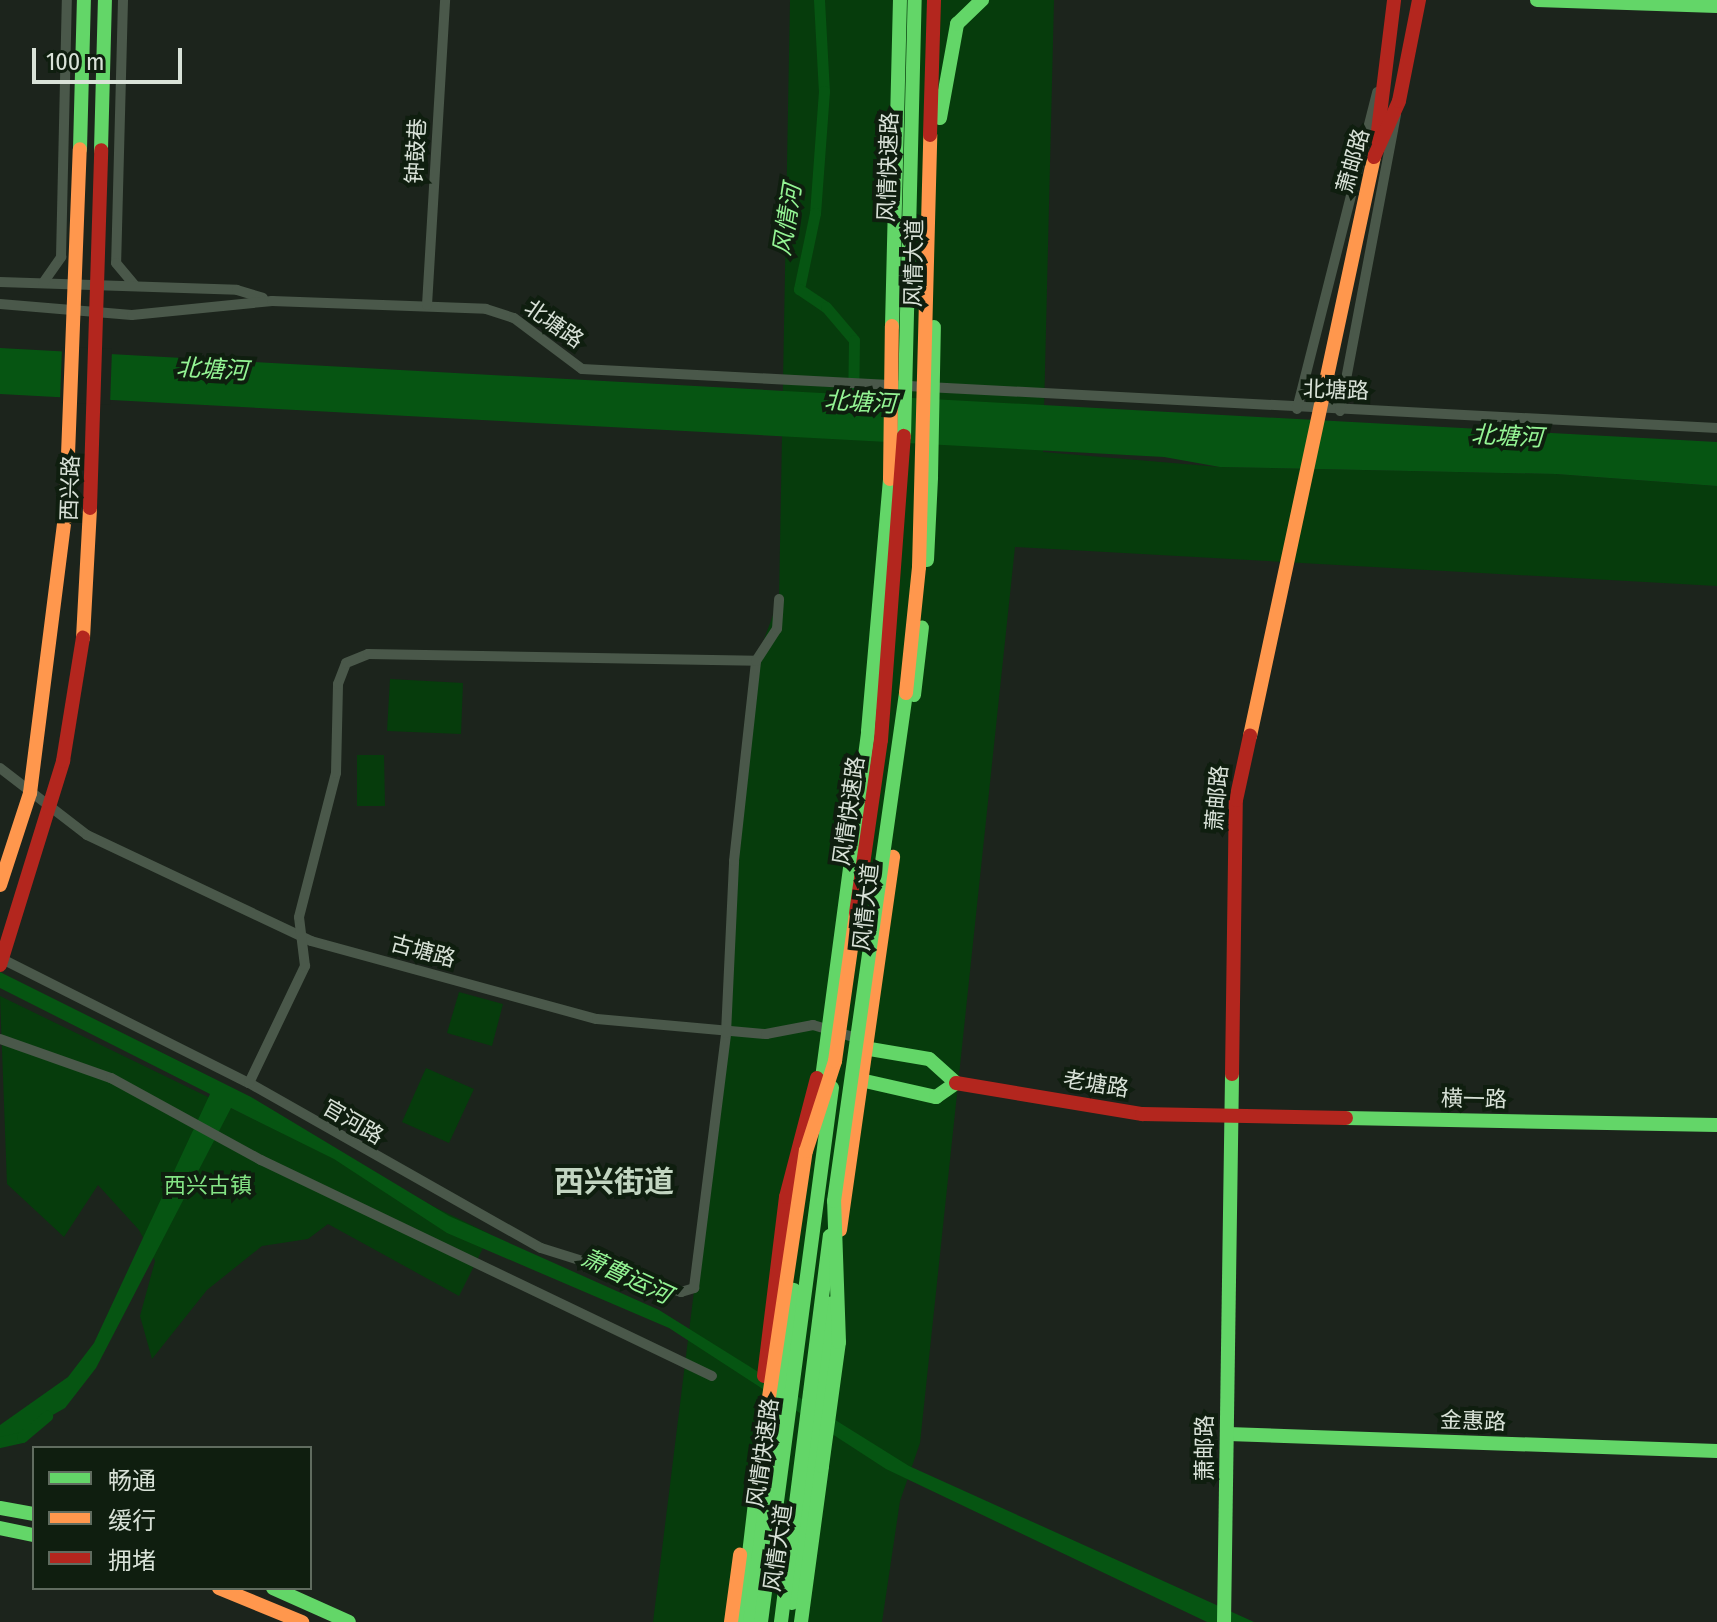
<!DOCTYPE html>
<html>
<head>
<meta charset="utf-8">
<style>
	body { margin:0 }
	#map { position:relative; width:1717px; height:1622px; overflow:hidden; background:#1c241c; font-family:"Fira Sans Condensed","Noto Sans SC",sans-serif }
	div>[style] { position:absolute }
	.green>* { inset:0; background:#063c0c }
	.water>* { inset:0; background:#065512 }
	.pier>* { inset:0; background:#1c241c }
	.canal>* { height:11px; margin:-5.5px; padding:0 5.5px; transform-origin:5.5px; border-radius:5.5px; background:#065512 }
	.street>* { height:10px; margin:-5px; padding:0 5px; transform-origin:5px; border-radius:5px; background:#4a584a }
	.fast>* { height:14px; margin:-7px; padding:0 7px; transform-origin:7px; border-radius:7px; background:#63d668 }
	.slow>* { height:14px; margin:-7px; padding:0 7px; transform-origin:7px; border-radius:7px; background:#ff974d }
	.jam>* { height:14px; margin:-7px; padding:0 7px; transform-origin:7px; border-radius:7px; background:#b3261e }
	.fast-bridge>* { height:14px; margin:-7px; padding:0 7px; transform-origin:7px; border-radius:7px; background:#63d668 }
	.slow-bridge>* { height:14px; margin:-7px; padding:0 7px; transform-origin:7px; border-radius:7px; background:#ff974d }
	.jam-bridge>* { height:14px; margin:-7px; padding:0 7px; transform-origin:7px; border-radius:7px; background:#b3261e }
	span { translate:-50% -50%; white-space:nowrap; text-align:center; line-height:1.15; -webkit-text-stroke:8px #0f1e0f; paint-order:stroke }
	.street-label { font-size:22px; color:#d9e2d8 }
	.park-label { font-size:22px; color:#84e485 }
	.water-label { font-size:24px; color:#94f494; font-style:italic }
	.district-label { font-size:30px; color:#c2d5c1; font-weight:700 }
	.legend { position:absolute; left:32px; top:1446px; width:280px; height:144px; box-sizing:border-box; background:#0f1e0f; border:2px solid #606c5f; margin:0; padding:10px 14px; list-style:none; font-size:24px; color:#d9e2d8 }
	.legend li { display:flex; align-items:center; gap:16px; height:40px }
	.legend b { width:40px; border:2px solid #606c5f }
	.scale { position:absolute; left:32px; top:48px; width:150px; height:36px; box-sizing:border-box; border:4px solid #d9e2d8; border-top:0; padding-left:10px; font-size:24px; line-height:28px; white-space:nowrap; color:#d9e2d8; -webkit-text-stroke:6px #0f1e0f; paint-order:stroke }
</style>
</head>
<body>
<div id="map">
	<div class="green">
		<div style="clip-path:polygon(790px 0,1054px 0,1043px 452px,1220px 467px,1556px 474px,1717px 486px,1717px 586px,1015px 547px,920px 1443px,900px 1501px,882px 1622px,653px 1622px,726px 1033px,734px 861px,756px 661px,779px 599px)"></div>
		<div style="clip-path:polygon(390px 679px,463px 683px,461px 734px,387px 731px)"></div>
		<div style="clip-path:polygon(357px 755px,384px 755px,385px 806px,357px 806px)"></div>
		<div style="clip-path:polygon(459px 992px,503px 1004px,492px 1046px,447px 1033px)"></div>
		<div style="clip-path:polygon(0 996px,490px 1234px,459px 1296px,328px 1224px,308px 1239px,262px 1246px,207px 1290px,152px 1359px,140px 1316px,155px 1261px,139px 1230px,98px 1185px,64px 1237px,7px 1184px)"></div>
		<div style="clip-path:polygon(426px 1068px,474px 1089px,449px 1143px,402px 1122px)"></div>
	</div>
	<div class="water">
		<div style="clip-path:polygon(0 348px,1717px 442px,1717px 486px,1556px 474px,1220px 467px,1164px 457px,0 394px)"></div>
		<div style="clip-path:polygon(0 972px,251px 1097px,449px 1216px,659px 1310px,909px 1466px,1254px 1622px,1207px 1622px,886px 1469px,669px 1328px,447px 1233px,334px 1159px,231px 1108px,96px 1368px,65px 1408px,0 1445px,0 1425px,68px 1377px,94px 1343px,210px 1094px,0 988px)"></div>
	</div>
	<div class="pier">
		<div style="clip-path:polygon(62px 347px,112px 349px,110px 405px,60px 402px)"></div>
	</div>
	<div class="canal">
		<div style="left:819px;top:0;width:91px;rotate:86.9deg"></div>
		<div style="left:824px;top:91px;width:122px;rotate:94.2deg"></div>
		<div style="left:815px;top:213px;width:78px;rotate:101.9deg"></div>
		<div style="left:799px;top:289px;width:32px;rotate:34deg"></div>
		<div style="left:826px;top:307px;width:43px;rotate:49.7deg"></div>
		<div style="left:854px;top:340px;width:73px;rotate:90.8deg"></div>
		<div style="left:0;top:1442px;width:23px;rotate:-13deg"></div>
		<div style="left:22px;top:1437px;width:33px;rotate:-40deg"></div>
	</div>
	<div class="street">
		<div style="left:123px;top:0;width:263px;rotate:91.5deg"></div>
		<div style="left:116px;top:263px;width:30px;rotate:50deg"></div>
		<div style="left:0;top:282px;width:237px;rotate:1.9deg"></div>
		<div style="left:237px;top:290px;width:27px;rotate:17deg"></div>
		<div style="left:43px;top:283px;width:32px;rotate:-55deg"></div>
		<div style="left:61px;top:257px;width:257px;rotate:-88.7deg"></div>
		<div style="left:0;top:304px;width:132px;rotate:4.8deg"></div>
		<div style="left:132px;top:315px;width:141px;rotate:-5.7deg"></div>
		<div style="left:272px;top:301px;width:214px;rotate:2.1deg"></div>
		<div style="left:486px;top:309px;width:29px;rotate:18deg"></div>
		<div style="left:514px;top:318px;width:85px;rotate:36.9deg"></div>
		<div style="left:582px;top:369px;width:1137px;rotate:2.98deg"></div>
		<div style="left:427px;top:305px;width:306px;rotate:-86.6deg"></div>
		<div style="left:1297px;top:409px;width:327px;rotate:-75.8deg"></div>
		<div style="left:1340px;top:411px;width:302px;rotate:-79.3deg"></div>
		<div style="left:0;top:768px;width:110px;rotate:37.6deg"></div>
		<div style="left:87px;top:835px;width:248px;rotate:25.3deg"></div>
		<div style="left:311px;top:941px;width:296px;rotate:15.3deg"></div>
		<div style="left:597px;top:1019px;width:170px;rotate:5.1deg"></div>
		<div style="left:766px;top:1034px;width:48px;rotate:-10.8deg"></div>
		<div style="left:813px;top:1025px;width:49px;rotate:16.6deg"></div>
		<div style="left:2px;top:959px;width:276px;rotate:26.7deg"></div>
		<div style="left:249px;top:1083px;width:335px;rotate:29.5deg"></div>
		<div style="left:541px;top:1248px;width:147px;rotate:17.4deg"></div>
		<div style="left:681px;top:1292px;width:14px;rotate:-17deg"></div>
		<div style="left:694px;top:1288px;width:257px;rotate:-82.8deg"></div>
		<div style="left:726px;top:1033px;width:172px;rotate:-87.3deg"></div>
		<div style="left:734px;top:861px;width:201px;rotate:-83.7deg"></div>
		<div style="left:0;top:1039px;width:118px;rotate:19.4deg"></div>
		<div style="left:111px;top:1078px;width:171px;rotate:28.7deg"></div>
		<div style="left:261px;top:1160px;width:500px;rotate:25.59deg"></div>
		<div style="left:249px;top:1083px;width:130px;rotate:-64.4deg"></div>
		<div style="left:305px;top:966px;width:49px;rotate:-97deg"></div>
		<div style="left:299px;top:917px;width:149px;rotate:-75.6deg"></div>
		<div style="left:336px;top:773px;width:89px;rotate:-88.7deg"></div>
		<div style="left:338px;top:684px;width:22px;rotate:-69deg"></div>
		<div style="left:346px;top:663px;width:24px;rotate:-22deg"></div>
		<div style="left:368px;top:654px;width:388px;rotate:1deg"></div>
		<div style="left:756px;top:661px;width:38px;rotate:-57deg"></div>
		<div style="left:777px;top:629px;width:30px;rotate:-86deg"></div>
	</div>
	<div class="fast">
		<div style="left:1537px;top:0;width:180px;rotate:1.9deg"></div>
		<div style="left:940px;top:118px;width:96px;rotate:-79.7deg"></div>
		<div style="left:957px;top:24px;width:35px;rotate:-44deg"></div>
		<div style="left:80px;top:149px;width:149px;rotate:-88.5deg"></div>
		<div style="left:101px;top:150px;width:150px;rotate:-88.5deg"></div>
		<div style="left:892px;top:326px;width:326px;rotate:-88.6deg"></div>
		<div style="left:927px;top:560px;width:83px;rotate:-87.2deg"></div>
		<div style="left:914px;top:695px;width:68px;rotate:-83.3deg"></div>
		<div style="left:865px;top:1081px;width:73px;rotate:12.7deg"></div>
		<div style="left:936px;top:1097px;width:24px;rotate:-35deg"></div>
		<div style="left:956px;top:1083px;width:36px;rotate:-138deg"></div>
		<div style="left:929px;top:1059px;width:60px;rotate:-170.4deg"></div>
		<div style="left:820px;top:1093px;width:365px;rotate:-82.4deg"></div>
		<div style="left:868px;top:731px;width:253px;rotate:-85deg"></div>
		<div style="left:1346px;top:1118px;width:371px;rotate:1.1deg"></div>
		<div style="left:1228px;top:1434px;width:489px;rotate:2deg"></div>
		<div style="left:0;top:1508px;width:35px;rotate:10deg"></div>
		<div style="left:0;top:1528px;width:35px;rotate:12deg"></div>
		<div style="left:273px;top:1588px;width:83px;rotate:24.1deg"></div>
		<div style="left:792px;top:1603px;width:302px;rotate:-82.6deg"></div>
		<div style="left:741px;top:1622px;width:179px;rotate:-83.3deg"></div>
		<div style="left:750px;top:1622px;width:335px;rotate:-82.5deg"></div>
		<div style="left:761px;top:1622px;width:539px;rotate:-82.43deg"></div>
		<div style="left:781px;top:1622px;width:389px;rotate:-82.8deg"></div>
		<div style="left:801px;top:1622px;width:157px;rotate:-82.3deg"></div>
		<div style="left:1224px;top:1622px;width:548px;rotate:-89.16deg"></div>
	</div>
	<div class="slow">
		<div style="left:83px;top:638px;width:130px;rotate:-86.9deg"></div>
		<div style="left:1250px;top:736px;width:592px;rotate:-77.91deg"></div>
		<div style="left:0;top:885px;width:97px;rotate:-71.9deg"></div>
		<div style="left:30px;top:793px;width:288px;rotate:-82.8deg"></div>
		<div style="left:840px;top:1230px;width:377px;rotate:-81.9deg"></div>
		<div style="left:219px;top:1588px;width:90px;rotate:22.3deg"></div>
		<div style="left:731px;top:1622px;width:68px;rotate:-82.3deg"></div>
	</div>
	<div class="jam">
		<div style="left:1377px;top:139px;width:140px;rotate:-83deg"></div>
		<div style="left:1374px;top:157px;width:61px;rotate:-65.9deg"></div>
		<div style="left:1399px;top:101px;width:103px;rotate:-78.8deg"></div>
		<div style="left:0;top:965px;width:214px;rotate:-72.8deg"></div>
		<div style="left:63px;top:761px;width:125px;rotate:-80.8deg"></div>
		<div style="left:1232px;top:1074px;width:274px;rotate:-89.2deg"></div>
		<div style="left:1236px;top:800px;width:66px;rotate:-77.7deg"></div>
		<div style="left:956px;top:1083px;width:189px;rotate:9.5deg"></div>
		<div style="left:1142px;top:1114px;width:204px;rotate:1.1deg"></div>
		<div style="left:764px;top:1376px;width:180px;rotate:-83deg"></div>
		<div style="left:786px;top:1197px;width:123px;rotate:-75.4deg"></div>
	</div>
	<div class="fast-bridge">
		<div style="left:904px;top:436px;width:436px;rotate:-88.6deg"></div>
		<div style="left:931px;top:477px;width:150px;rotate:-88.9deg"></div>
		<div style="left:822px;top:1466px;width:125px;rotate:-82.2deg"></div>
		<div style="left:839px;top:1342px;width:141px;rotate:-92deg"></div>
		<div style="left:834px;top:1201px;width:513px;rotate:-81.93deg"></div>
	</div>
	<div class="slow-bridge">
		<div style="left:890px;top:479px;width:153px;rotate:-89.3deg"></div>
		<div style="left:66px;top:507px;width:358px;rotate:-87.8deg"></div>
		<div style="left:906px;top:693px;width:127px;rotate:-84.1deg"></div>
		<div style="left:919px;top:567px;width:432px;rotate:-88.5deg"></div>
		<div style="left:762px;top:1444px;width:296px;rotate:-81.5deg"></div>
		<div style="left:806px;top:1151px;width:95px;rotate:-72.1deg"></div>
		<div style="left:835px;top:1061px;width:149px;rotate:-81.9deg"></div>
	</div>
	<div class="jam-bridge">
		<div style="left:930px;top:135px;width:135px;rotate:-88.3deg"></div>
		<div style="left:90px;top:508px;width:358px;rotate:-88.2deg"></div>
		<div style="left:856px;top:913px;width:175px;rotate:-81.8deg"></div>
		<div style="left:881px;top:740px;width:305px;rotate:-85.7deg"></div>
	</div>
	<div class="street-label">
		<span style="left:416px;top:151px;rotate:-87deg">钟鼓巷</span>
		<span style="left:1353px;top:161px;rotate:-74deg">萧邮路</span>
		<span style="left:888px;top:167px;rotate:-88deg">风情快速路</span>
		<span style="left:914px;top:263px;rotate:-89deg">风情大道</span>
		<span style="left:554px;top:324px;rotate:35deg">北塘路</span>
		<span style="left:1336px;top:390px;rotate:2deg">北塘路</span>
		<span style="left:70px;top:488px;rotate:-88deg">西兴路</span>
		<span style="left:1217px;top:798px;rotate:-85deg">萧邮路</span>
		<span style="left:849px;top:811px;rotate:-82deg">风情快速路</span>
		<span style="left:866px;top:907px;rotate:-84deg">风情大道</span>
		<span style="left:423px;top:951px;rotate:15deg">古塘路</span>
		<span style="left:1096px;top:1084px;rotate:9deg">老塘路</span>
		<span style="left:1474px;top:1099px;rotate:1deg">横一路</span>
		<span style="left:353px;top:1122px;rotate:30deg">官河路</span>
		<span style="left:1473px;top:1421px;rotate:2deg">金惠路</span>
		<span style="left:1205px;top:1448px;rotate:-90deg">萧邮路</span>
		<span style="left:763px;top:1453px;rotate:-82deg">风情快速路</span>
		<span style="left:778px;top:1548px;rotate:-82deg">风情大道</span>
	</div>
	<div class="park-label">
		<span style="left:208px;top:1186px">西兴古镇</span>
	</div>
	<div class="water-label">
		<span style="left:788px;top:220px;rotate:-81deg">风情河</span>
		<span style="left:212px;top:370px;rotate:3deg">北塘河</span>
		<span style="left:860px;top:403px;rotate:3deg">北塘河</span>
		<span style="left:1507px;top:437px;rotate:3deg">北塘河</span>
		<span style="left:626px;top:1277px;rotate:25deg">萧曹运河</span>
	</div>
	<div class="district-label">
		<span style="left:614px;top:1182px">西兴街道</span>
	</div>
	<ul class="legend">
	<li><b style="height:10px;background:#63d668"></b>畅通</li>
	<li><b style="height:10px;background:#ff974d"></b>缓行</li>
	<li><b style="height:10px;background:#b3261e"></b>拥堵</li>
	</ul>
	<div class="scale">100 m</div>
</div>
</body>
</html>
